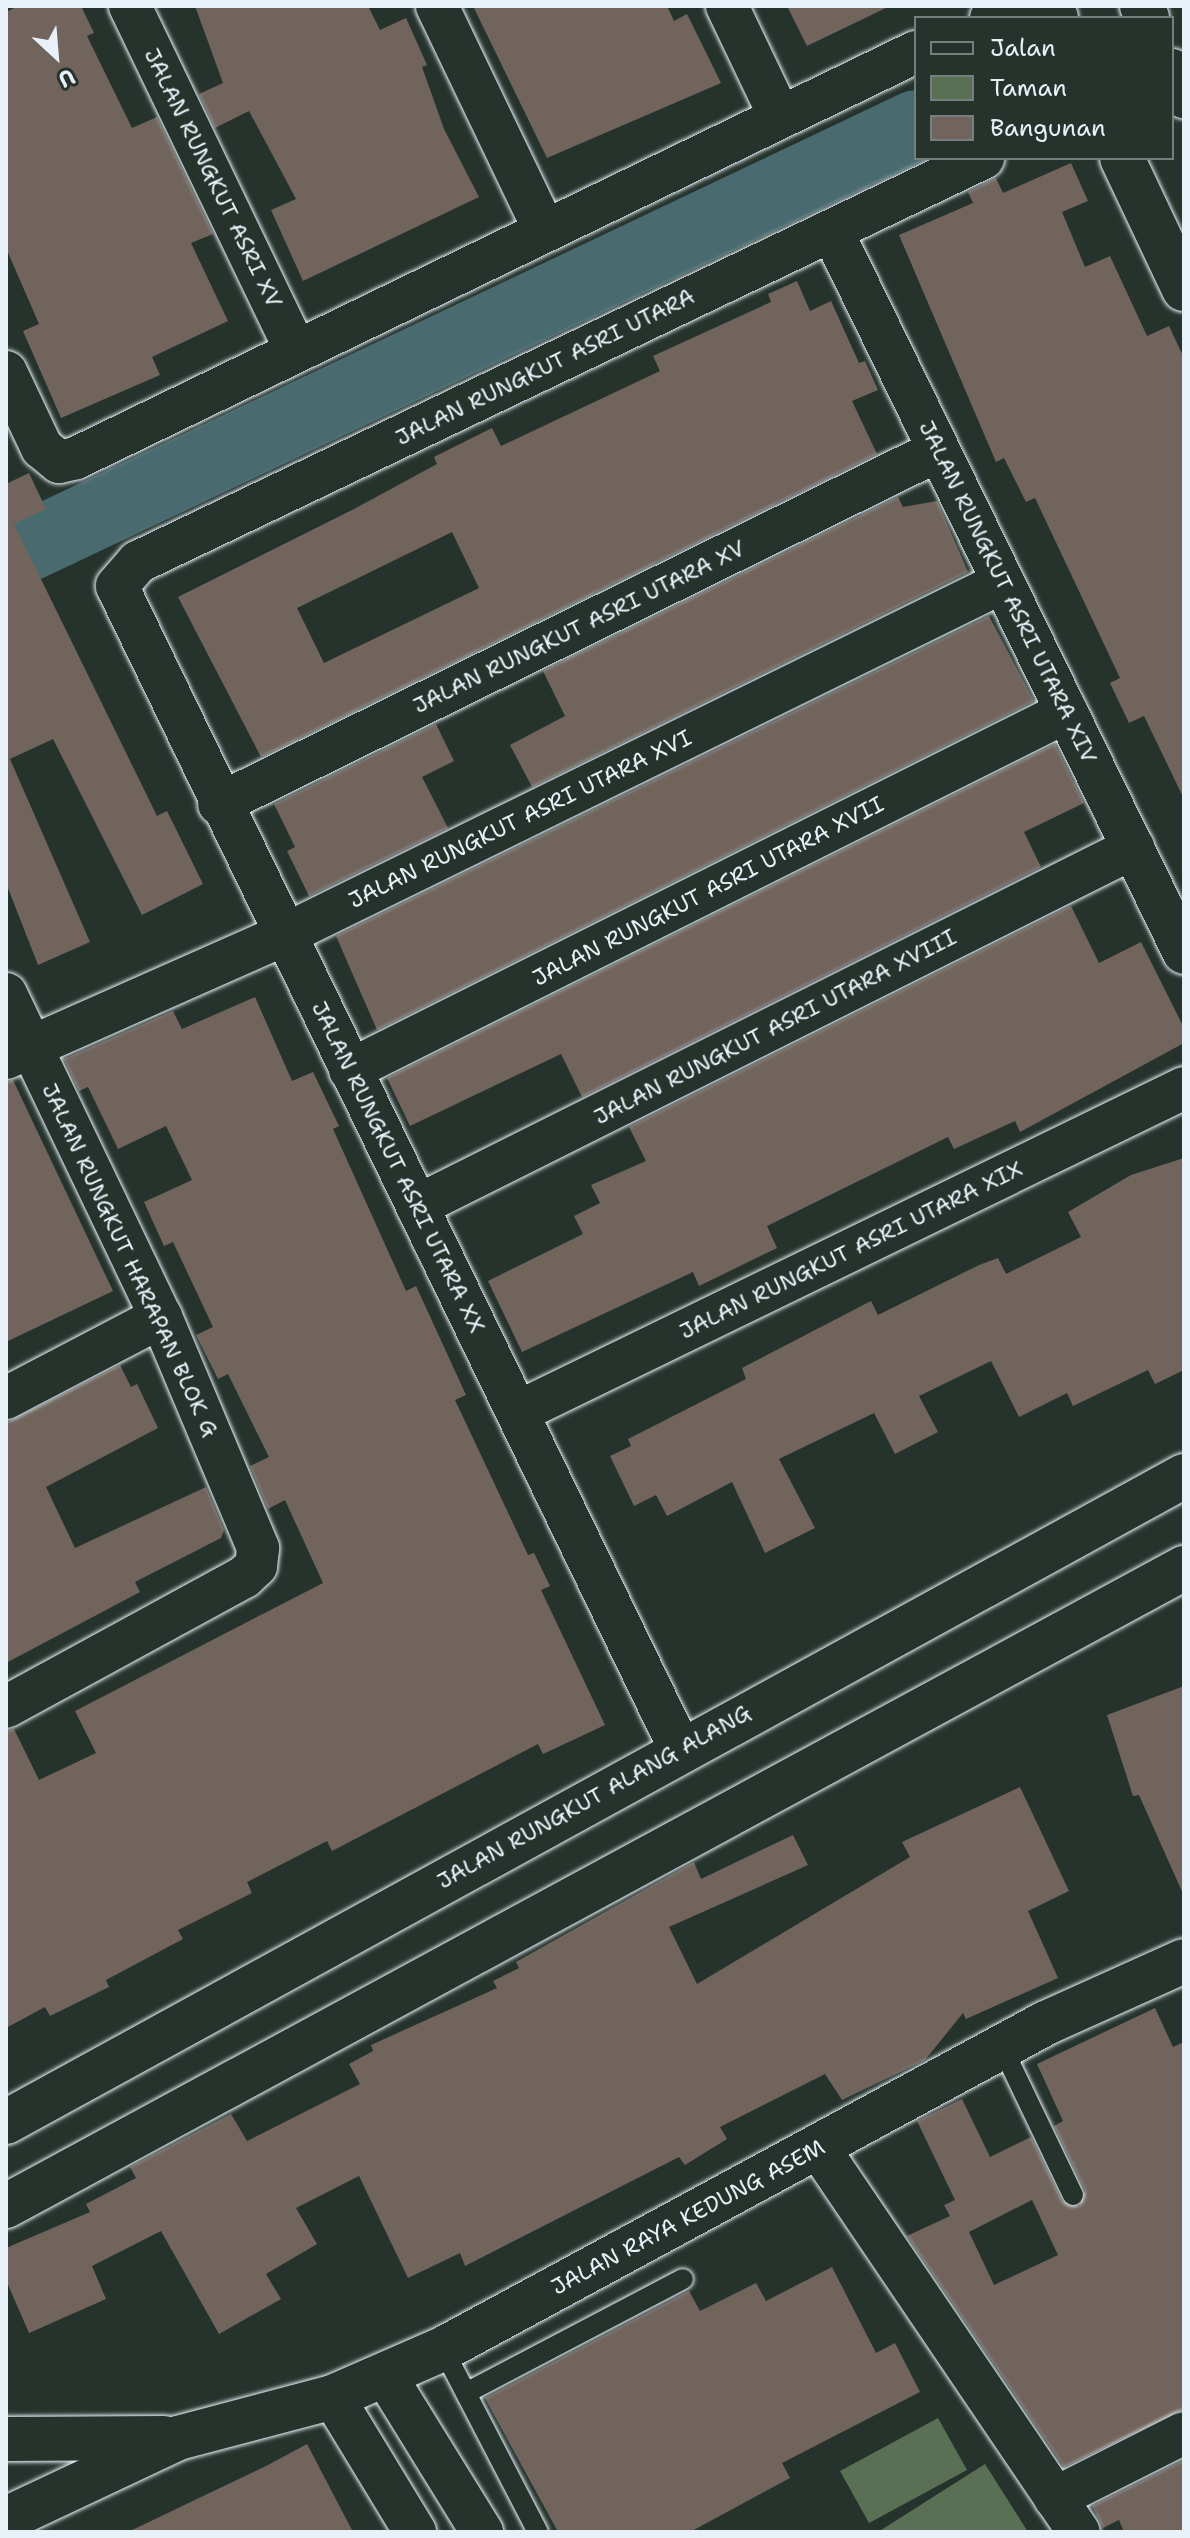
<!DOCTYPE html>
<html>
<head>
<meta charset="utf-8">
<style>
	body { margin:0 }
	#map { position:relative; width:1190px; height:2538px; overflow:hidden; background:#26332d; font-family:"Shantell Sans",sans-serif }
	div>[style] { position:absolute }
	.green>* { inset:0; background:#597054 }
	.river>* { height:70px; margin:-35px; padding:0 35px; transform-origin:35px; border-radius:35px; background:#496b70 }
	.building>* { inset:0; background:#70645d }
	.roads { filter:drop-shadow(0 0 2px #e8f1f8) drop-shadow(0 0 2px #e8f1f8) }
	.service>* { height:20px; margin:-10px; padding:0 10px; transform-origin:10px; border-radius:10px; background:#26332d }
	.minor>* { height:42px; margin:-21px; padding:0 21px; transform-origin:21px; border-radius:21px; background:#26332d }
	.tertiary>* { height:44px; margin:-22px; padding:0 22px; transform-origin:22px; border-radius:22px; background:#26332d }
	span { translate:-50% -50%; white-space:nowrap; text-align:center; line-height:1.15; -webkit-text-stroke:6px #26332d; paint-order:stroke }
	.street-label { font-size:22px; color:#e8f1f8 }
	.frame { position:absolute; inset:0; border:8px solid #e8f1f8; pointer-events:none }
	.legend { position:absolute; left:914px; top:16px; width:260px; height:144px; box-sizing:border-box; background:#26332d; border:2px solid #747f7e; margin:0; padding:10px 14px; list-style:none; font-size:24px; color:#e8f1f8 }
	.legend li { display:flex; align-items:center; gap:16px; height:40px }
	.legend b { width:40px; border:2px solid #747f7e }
	.north { position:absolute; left:16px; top:16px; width:80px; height:80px; -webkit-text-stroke:6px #26332d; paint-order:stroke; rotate:154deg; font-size:22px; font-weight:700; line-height:32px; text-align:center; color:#e8f1f8 }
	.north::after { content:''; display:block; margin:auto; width:28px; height:36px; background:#e8f1f8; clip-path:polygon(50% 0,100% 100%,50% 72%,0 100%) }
</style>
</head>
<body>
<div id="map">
	<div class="green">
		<div style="clip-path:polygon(938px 2418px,967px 2470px,869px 2523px,840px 2471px)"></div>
		<div style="clip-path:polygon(985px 2464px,1028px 2532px,878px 2532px)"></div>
	</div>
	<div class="river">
		<div style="left:6px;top:557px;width:1007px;rotate:-25.39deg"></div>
	</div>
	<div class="building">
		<div style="clip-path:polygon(18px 6px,81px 6px,94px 33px,87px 36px,132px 128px,157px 117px,213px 234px,191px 243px,228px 321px,152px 357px,160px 375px,61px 418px,23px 331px,39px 324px,6px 248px,6px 12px)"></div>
		<div style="clip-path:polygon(195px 6px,368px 6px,380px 30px,406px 18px,427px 65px,422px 67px,444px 129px,479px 197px,303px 281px,271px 210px,296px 199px,249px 111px,215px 128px,199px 94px,223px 83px)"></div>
		<div style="clip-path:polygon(473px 6px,667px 6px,674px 21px,687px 14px,721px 83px,547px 158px)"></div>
		<div style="clip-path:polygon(787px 6px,890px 6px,807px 46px)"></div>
		<div style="clip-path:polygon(1071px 163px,1088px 201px,1062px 212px,1085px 267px,1110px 256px,1147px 336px,1169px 326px,1184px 358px,1184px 799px,1144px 716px,1129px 723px,1110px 683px,1120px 678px,1035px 498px,1026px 502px,1004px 458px,996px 462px,899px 235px,973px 203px,968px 192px,996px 178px,1003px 193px)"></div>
		<div style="clip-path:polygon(evenodd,797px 281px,810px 311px,831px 301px,859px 363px,865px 361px,878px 390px,852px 401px,877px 454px,261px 757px,178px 597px,354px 509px,437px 464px,434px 457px,492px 428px,501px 446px,660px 371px,653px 356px,771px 302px,768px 294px,797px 281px,452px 532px,479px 588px,324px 663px,297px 608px,452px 532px)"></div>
		<div style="clip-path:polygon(29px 473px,46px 509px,14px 524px,157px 816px,167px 811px,203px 884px,142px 915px,53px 739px,10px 759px,90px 942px,38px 965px,6px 883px,6px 484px)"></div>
		<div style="clip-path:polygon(898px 497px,903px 507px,937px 501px,968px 572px,532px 787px,510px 745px,565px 716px,543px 671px)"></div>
		<div style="clip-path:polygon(989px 616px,1034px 701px,377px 1030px,336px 936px)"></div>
		<div style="clip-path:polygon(436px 724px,454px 761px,422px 777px,448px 828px,309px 896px,287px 851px,295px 847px,274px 804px)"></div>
		<div style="clip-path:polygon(1055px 744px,1084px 803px,1024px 832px,1041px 867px,582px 1097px,561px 1054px,410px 1126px,387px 1078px)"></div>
		<div style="clip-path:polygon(1071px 906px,1099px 963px,1141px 942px,1184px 1028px,1184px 1043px,1020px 1132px,1015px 1121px,954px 1149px,948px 1137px,767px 1226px,777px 1248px,699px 1286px,693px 1272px,522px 1352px,488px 1281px,583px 1234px,574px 1216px,600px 1203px,591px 1185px,646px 1161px,629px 1127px)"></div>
		<div style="clip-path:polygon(255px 997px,292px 1081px,313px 1072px,339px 1126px,333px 1129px,406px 1291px,416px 1286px,466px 1395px,455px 1400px,528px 1555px,534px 1553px,550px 1586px,541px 1590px,605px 1725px,543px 1754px,538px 1744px,332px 1851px,327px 1841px,247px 1882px,252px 1893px,178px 1930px,183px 1939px,106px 1980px,109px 1987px,50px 2016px,45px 2007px,6px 2028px,6px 1731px,14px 1729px,39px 1780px,96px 1753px,75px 1711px,323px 1583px,285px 1500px,268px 1509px,250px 1466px,269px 1457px,228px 1374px,218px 1379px,196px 1335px,213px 1327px,173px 1242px,164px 1246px,144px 1202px,192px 1180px,166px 1126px,118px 1149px,88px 1087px,79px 1091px,64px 1059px,173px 1011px,182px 1029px)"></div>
		<div style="clip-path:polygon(13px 1080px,113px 1291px,6px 1342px,6px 1082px)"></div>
		<div style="clip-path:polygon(1184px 1158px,1184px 1370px,1155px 1384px,1148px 1370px,1073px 1406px,1067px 1393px,1019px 1417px,991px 1361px,919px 1396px,938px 1432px,895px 1454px,874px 1413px,779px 1459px,815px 1528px,765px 1553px,732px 1482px,667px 1516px,656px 1495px,634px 1506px,610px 1456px,631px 1446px,628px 1439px,746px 1379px,742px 1368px,871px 1301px,878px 1315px,979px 1265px,998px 1258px,1006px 1274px,1081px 1237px,1068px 1212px,1131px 1175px)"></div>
		<div style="clip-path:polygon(120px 1365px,131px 1387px,137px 1384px,158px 1428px,46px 1487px,75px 1548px,206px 1487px,224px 1530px,221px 1538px,135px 1582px,140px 1592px,6px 1663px,6px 1423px)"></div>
		<div style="clip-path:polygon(1184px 1686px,1184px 1896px,1139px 1795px,1133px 1796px,1107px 1715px)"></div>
		<div style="clip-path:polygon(1020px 1787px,1069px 1891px,1028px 1911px,1058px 1978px,966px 2019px,963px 2013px,925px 2060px,842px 2100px,825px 2074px,720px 2127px,727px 2139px,685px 2165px,679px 2157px,465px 2266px,460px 2253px,408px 2278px,359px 2176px,296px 2208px,317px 2244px,266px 2274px,281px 2299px,219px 2334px,161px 2231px,92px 2266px,106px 2299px,29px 2333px,6px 2280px,6px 2248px,90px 2212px,86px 2204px,136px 2178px,130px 2167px,231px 2114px,247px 2141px,360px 2084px,349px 2064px,373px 2051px,371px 2045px,497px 1988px,493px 1981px,519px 1968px,516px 1962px,694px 1862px,701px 1879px,793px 1835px,808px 1865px,669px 1927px,697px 1984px,910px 1857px,902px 1842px)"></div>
		<div style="clip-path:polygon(evenodd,1155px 2008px,1173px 2047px,1184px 2042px,1184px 2409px,1064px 2467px,907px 2236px,950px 2216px,944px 2205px,955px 2200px,917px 2121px,962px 2099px,990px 2157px,1031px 2137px,1062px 2201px,1079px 2206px,1085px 2190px,1054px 2126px,1063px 2121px,1037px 2064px,1155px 2008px,1032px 2200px,1058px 2255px,994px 2285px,969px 2232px,1032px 2200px)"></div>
		<div style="clip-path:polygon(832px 2267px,876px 2353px,895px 2343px,920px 2392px,782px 2463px,790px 2478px,690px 2532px,558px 2532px,485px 2398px,689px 2291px,700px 2311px,756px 2283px,766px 2301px)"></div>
		<div style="clip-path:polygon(307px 2444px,353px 2532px,128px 2532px,268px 2465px)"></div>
		<div style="clip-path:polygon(1184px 2460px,1184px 2532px,1124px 2532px,1119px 2520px,1103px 2528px,1092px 2506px)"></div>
	</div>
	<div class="roads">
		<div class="service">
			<div style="left:1002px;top:2047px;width:164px;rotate:64.4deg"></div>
			<div style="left:443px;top:2349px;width:206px;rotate:62.6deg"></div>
			<div style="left:466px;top:2393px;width:245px;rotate:-27.7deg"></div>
		</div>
		<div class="minor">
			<div style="left:130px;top:6px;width:381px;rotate:64.3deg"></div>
			<div style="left:437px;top:6px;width:247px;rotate:64.4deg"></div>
			<div style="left:727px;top:6px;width:121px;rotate:64.5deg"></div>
			<div style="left:991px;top:18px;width:30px;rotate:-23deg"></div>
			<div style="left:832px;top:231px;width:803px;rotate:64.01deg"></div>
			<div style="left:6px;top:372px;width:84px;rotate:64.7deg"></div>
			<div style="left:42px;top:448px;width:22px;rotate:39deg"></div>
			<div style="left:59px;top:462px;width:17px;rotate:-13deg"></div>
			<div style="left:76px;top:458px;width:933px;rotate:-25.8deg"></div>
			<div style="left:219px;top:804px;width:802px;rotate:-26.18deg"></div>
			<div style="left:6px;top:994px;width:358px;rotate:64.4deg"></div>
			<div style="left:161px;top:1317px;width:251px;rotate:67.2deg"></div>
			<div style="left:258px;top:1548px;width:18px;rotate:96deg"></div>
			<div style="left:256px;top:1566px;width:16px;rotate:137deg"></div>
			<div style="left:244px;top:1577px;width:271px;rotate:151.4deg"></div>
			<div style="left:6px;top:1058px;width:304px;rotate:-23.9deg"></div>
			<div style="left:284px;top:935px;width:801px;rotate:-26.15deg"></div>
			<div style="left:350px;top:1070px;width:801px;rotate:-26.57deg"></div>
			<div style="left:417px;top:1206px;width:801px;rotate:-26.57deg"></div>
			<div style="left:6px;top:1398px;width:175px;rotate:-27.6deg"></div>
			<div style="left:518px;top:1412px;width:741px;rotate:-25.94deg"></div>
			<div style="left:680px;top:1749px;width:1292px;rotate:-115.83deg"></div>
			<div style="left:117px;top:586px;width:32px;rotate:-49deg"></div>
			<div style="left:138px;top:562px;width:937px;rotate:-25.55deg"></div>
			<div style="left:818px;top:2147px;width:465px;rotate:55.9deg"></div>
			<div style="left:385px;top:2375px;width:185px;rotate:58.3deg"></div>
			<div style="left:333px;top:2397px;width:158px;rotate:58.7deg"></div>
			<div style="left:1055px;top:2498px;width:144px;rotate:-26.7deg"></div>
		</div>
		<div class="tertiary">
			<div style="left:1050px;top:6px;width:13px;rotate:63deg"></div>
			<div style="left:1142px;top:6px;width:13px;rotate:67deg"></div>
			<div style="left:1172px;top:71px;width:28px;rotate:64deg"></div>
			<div style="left:1122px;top:158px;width:145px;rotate:64.7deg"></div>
			<div style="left:6px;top:2122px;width:1344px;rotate:-28.74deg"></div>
			<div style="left:6px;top:2206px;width:1340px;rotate:-28.44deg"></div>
			<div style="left:6px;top:2439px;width:158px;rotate:-0.4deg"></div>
			<div style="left:6px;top:2519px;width:190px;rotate:-25.2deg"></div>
			<div style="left:178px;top:2438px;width:160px;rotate:-14.8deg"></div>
			<div style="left:333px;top:2397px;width:120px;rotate:-23.6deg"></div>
			<div style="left:443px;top:2349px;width:685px;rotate:-28.4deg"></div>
			<div style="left:1046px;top:2023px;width:151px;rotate:-24.2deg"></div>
		</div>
	</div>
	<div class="street-label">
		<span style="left:213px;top:178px;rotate:64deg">JALAN RUNGKUT ASRI XV</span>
		<span style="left:545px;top:367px;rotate:-26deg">JALAN RUNGKUT ASRI UTARA</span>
		<span style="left:1008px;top:592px;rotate:64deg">JALAN RUNGKUT ASRI UTARA XIV</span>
		<span style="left:579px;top:627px;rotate:-26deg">JALAN RUNGKUT ASRI UTARA XV</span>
		<span style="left:520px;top:819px;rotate:-26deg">JALAN RUNGKUT ASRI UTARA XVI</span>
		<span style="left:708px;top:891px;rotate:-27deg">JALAN RUNGKUT ASRI UTARA XVII</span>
		<span style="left:775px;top:1027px;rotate:-27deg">JALAN RUNGKUT ASRI UTARA XVIII</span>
		<span style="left:398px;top:1167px;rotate:64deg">JALAN RUNGKUT ASRI UTARA XX</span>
		<span style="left:851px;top:1250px;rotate:-26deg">JALAN RUNGKUT ASRI UTARA XIX</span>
		<span style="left:130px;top:1260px;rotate:65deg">JALAN RUNGKUT HARAPAN BLOK G</span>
		<span style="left:594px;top:1797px;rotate:-29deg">JALAN RUNGKUT ALANG ALANG</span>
		<span style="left:688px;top:2217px;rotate:-28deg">JALAN RAYA KEDUNG ASEM</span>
	</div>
	<div class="frame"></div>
	<ul class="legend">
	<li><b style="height:10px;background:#26332d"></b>Jalan</li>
	<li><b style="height:22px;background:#597054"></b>Taman</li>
	<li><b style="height:22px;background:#70645d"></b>Bangunan</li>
	</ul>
	<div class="north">U</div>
</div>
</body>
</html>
